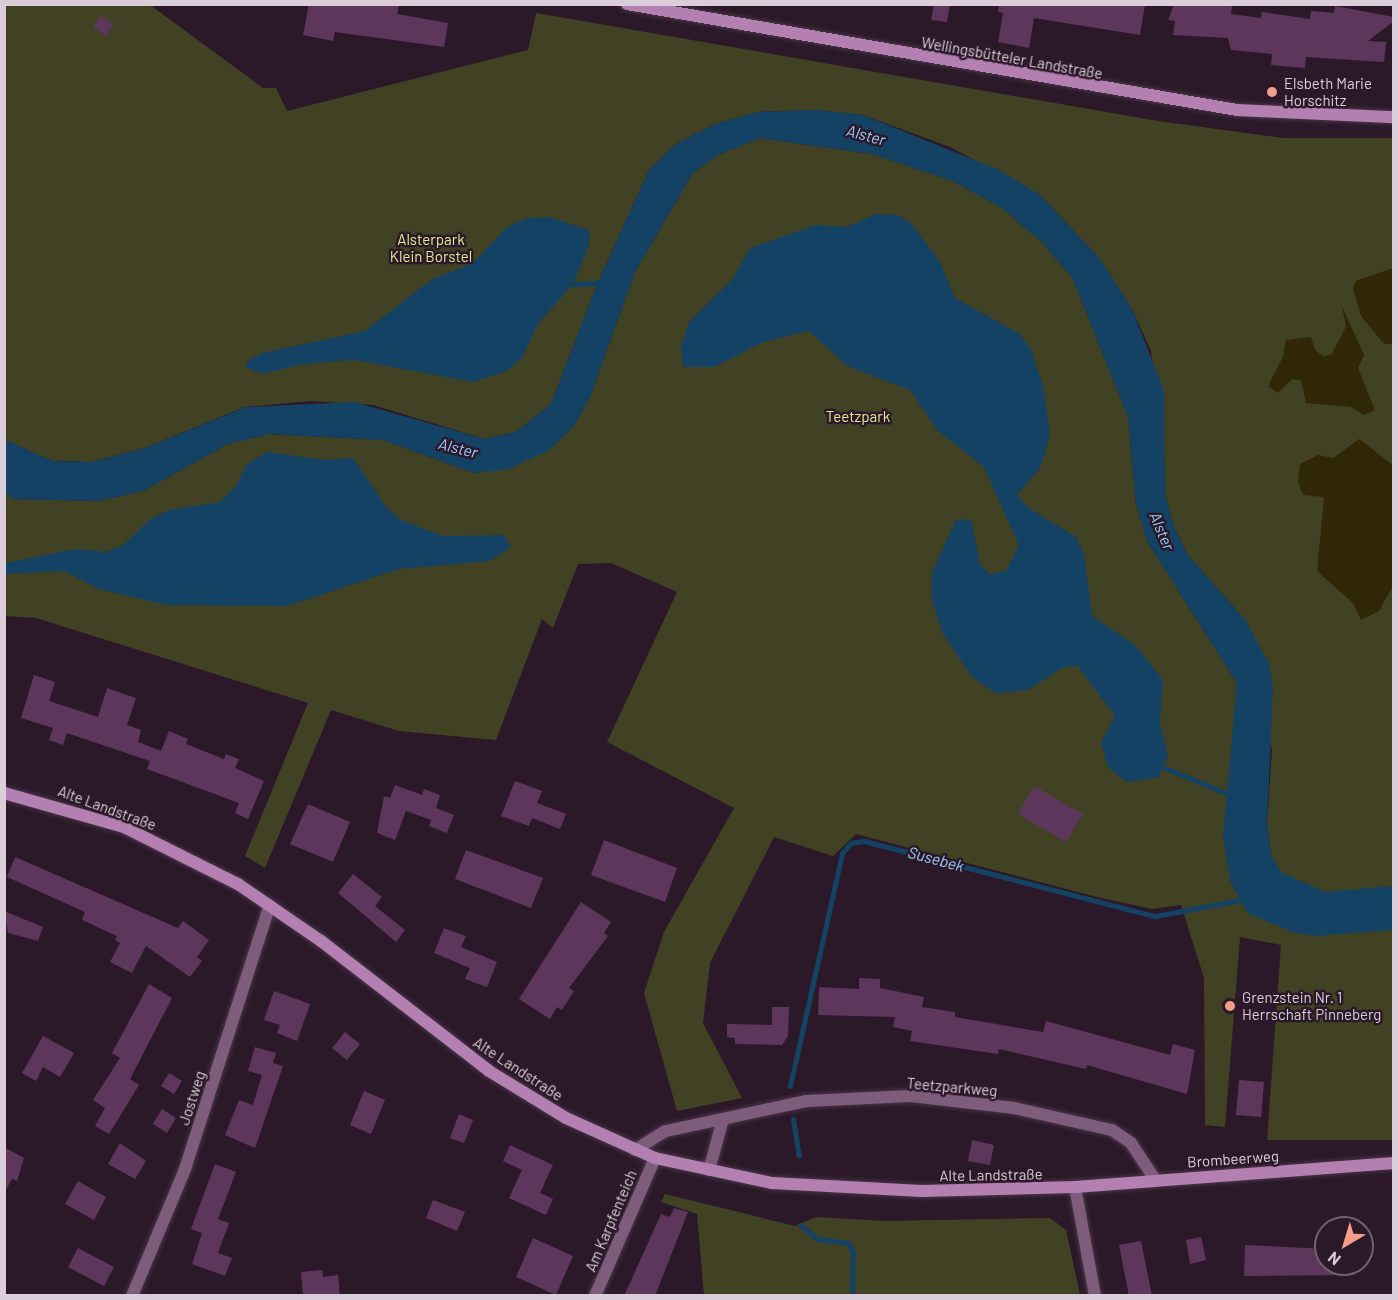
<!DOCTYPE html>
<html>
<head>
<meta charset="utf-8">
<style>
	body { margin:0 }
	#map { position:relative; width:1398px; height:1300px; overflow:hidden; background:#2b192a; font-family:Barlow,sans-serif }
	div>[style] { position:absolute }
	.green>* { inset:0; background:#414223 }
	.sand>* { inset:0; background:#2f2706 }
	.water>* { inset:0; background:#144265 }
	.stream>* { height:5px; margin:-2.5px; padding:0 2.5px; transform-origin:2.5px; border-radius:2.5px; background:#144265 }
	.building>* { inset:0; background:#5d375b }
	.roads { filter:drop-shadow(0 0 2px #473646) drop-shadow(0 0 2px #473646) }
	.minor>* { height:12px; margin:-6px; padding:0 6px; transform-origin:6px; border-radius:6px; background:#7e5d7c }
	.secondary>* { height:12px; margin:-6px; padding:0 6px; transform-origin:6px; border-radius:6px; background:#b47fb1 }
	.dots>* { width:16px; height:16px; translate:-50% -50%; box-sizing:border-box; border:3px solid #2b192a; border-radius:50% }
	span { translate:-50% -50%; white-space:nowrap; text-align:center; line-height:1.15; -webkit-text-stroke:5px #2b192a; paint-order:stroke }
	.street-label { font-size:15px; color:#dbceda }
	.poi-label { font-size:15px; color:#dbceda }
	.left { translate:0 -50%; text-align:left }
	.park-label { font-size:15px; color:#e5e994 }
	.water-label { font-size:16px; color:#97cdfb; font-style:italic }
	.frame { position:absolute; inset:0; border:6px solid #dbceda; pointer-events:none }
	.north { position:absolute; left:1314px; top:1216px; width:60px; height:60px; box-sizing:border-box; background:#2b192a; border:2px solid #716170; border-radius:50%; rotate:218deg; font-size:16px; font-weight:700; line-height:24px; text-align:center; color:#dbceda }
	.north::after { content:''; display:block; margin:auto; width:21px; height:27px; background:#f49d8b; clip-path:polygon(50% 0,100% 100%,50% 72%,0 100%) }
</style>
</head>
<body>
<div id="map">
	<div class="green">
		<div style="clip-path:polygon(5px 5px,150px 5px,263px 88px,276px 88px,287px 111px,528px 50px,536px 13px,1158px 121px,1283px 138px,1393px 138px,1393px 1140px,1267px 1140px,1281px 945px,1240px 937px,1225px 1127px,1205px 1125px,1204px 978px,1181px 905px,1152px 909px,1097px 897px,856px 834px,833px 856px,774px 837px,710px 963px,703px 1023px,742px 1098px,677px 1111px,644px 993px,664px 932px,734px 808px,607px 742px,677px 592px,611px 563px,578px 564px,553px 628px,542px 619px,496px 740px,399px 731px,331px 710px,265px 868px,245px 856px,308px 703px,36px 618px,5px 616px,5px 491px,12px 499px,98px 501px,143px 491px,228px 444px,268px 434px,383px 440px,474px 473px,548px 451px,574px 426px,590px 397px,635px 272px,692px 174px,716px 156px,760px 138px,872px 154px,953px 181px,1002px 208px,1042px 242px,1073px 279px,1128px 417px,1136px 503px,1147px 541px,1237px 683px,1230px 880px,1241px 901px,1271px 855px,1267px 823px,1272px 751px,1246px 621px,1187px 554px,1173px 524px,1165px 494px,1151px 351px,1132px 309px,1100px 259px,1040px 195px,950px 147px,863px 115px,817px 110px,757px 112px,713px 125px,676px 144px,649px 170px,598px 282px,551px 404px,516px 432px,485px 439px,373px 405px,311px 401px,245px 407px,142px 449px,91px 462px,52px 461px,5px 440px)"></div>
		<div style="clip-path:polygon(665px 1194px,795px 1226px,816px 1217px,884px 1221px,1050px 1218px,1066px 1230px,1080px 1295px,704px 1295px,697px 1214px,661px 1202px)"></div>
	</div>
	<div class="sand">
		<div style="clip-path:polygon(1393px 268px,1393px 344px,1384px 344px,1361px 316px,1353px 288px,1356px 281px)"></div>
		<div style="clip-path:polygon(1342px 306px,1364px 355px,1358px 368px,1375px 410px,1364px 415px,1351px 407px,1306px 403px,1301px 380px,1292px 379px,1278px 393px,1268px 386px,1283px 357px,1286px 340px,1311px 337px,1315px 350px,1323px 356px,1331px 355px,1346px 327px)"></div>
		<div style="clip-path:polygon(1359px 439px,1394px 466px,1393px 586px,1379px 611px,1361px 620px,1353px 603px,1317px 571px,1324px 497px,1303px 495px,1298px 481px,1300px 464px,1318px 455px,1333px 458px)"></div>
	</div>
	<div class="water">
		<div style="clip-path:polygon(817px 110px,863px 115px,999px 170px,1040px 195px,1100px 259px,1132px 309px,1164px 391px,1165px 494px,1173px 524px,1187px 554px,1246px 621px,1269px 663px,1273px 686px,1267px 823px,1271px 855px,1281px 872px,1325px 892px,1393px 886px,1393px 930px,1314px 936px,1292px 932px,1247px 913px,1230px 880px,1223px 836px,1237px 683px,1147px 541px,1136px 503px,1128px 417px,1073px 279px,1042px 242px,1002px 208px,953px 181px,872px 154px,760px 138px,716px 156px,692px 174px,635px 272px,590px 397px,574px 426px,548px 451px,509px 469px,474px 473px,383px 440px,268px 434px,228px 444px,143px 491px,98px 501px,12px 499px,5px 491px,5px 440px,52px 461px,91px 462px,142px 449px,246px 407px,354px 402px,485px 439px,516px 432px,551px 404px,598px 282px,649px 170px,676px 144px,713px 125px,757px 112px)"></div>
		<div style="clip-path:polygon(876px 214px,897px 215px,911px 223px,940px 262px,955px 298px,1020px 334px,1031px 350px,1043px 386px,1050px 436px,1040px 468px,1017px 495px,1030px 509px,1076px 537px,1084px 554px,1092px 616px,1136px 646px,1163px 680px,1160px 723px,1168px 756px,1158px 778px,1126px 782px,1108px 767px,1101px 743px,1115px 716px,1077px 665px,1060px 669px,1028px 690px,996px 693px,973px 678px,943px 634px,932px 601px,932px 572px,956px 520px,971px 519px,980px 564px,989px 574px,1006px 571px,1019px 545px,984px 467px,937px 430px,910px 390px,847px 366px,809px 331px,764px 342px,714px 367px,683px 367px,681px 347px,689px 322px,731px 281px,750px 248px,816px 225px,847px 227px)"></div>
		<div style="clip-path:polygon(549px 217px,589px 230px,589px 245px,573px 284px,538px 324px,522px 358px,507px 371px,474px 382px,354px 360px,304px 364px,262px 374px,246px 367px,248px 360px,262px 353px,365px 331px,431px 280px,473px 263px,506px 228px,527px 218px)"></div>
		<div style="clip-path:polygon(267px 452px,324px 460px,353px 458px,387px 508px,401px 520px,443px 536px,504px 535px,511px 547px,490px 561px,399px 569px,287px 606px,166px 605px,99px 589px,64px 571px,5px 574px,5px 563px,76px 549px,104px 552px,122px 546px,152px 518px,170px 510px,220px 502px,236px 486px,247px 464px)"></div>
	</div>
	<div class="stream">
		<div style="left:573px;top:284px;width:30px;rotate:-2deg"></div>
		<div style="left:1165px;top:768px;width:74px;rotate:22.4deg"></div>
		<div style="left:790px;top:1086px;width:239px;rotate:-77.4deg"></div>
		<div style="left:842px;top:853px;width:13px;rotate:-48deg"></div>
		<div style="left:851px;top:843px;width:13px;rotate:-9deg"></div>
		<div style="left:864px;top:841px;width:301px;rotate:14.5deg"></div>
		<div style="left:1155px;top:916px;width:92px;rotate:-10.7deg"></div>
		<div style="left:793px;top:1119px;width:37px;rotate:81deg"></div>
		<div style="left:800px;top:1225px;width:22px;rotate:39deg"></div>
		<div style="left:817px;top:1239px;width:31px;rotate:7deg"></div>
		<div style="left:848px;top:1243px;width:10px;rotate:61deg"></div>
		<div style="left:853px;top:1252px;width:44px;rotate:91.3deg"></div>
	</div>
	<div class="building">
		<div style="clip-path:polygon(309px 4px,399px 4px,397px 14px,448px 23px,444px 47px,335px 32px,333px 41px,303px 35px)"></div>
		<div style="clip-path:polygon(934px 4px,950px 4px,947px 22px,931px 20px)"></div>
		<div style="clip-path:polygon(999px 4px,1145px 4px,1140px 35px,1034px 18px,1029px 48px,998px 42px,1003px 13px,998px 12px)"></div>
		<div style="clip-path:polygon(1174px 4px,1232px 4px,1231px 14px,1261px 18px,1262px 12px,1310px 19px,1311px 11px,1334px 13px,1335px 6px,1394px 17px,1394px 21px,1368px 41px,1386px 42px,1384px 62px,1306px 57px,1305px 68px,1271px 65px,1272px 54px,1231px 50px,1228px 38px,1173px 35px,1175px 21px,1168px 20px)"></div>
		<div style="clip-path:polygon(100px 16px,114px 25px,106px 36px,93px 27px)"></div>
		<div style="clip-path:polygon(34px 675px,55px 682px,49px 701px,98px 717px,107px 688px,136px 698px,127px 725px,141px 730px,138px 742px,161px 751px,169px 731px,188px 739px,186px 744px,224px 759px,226px 754px,239px 759px,235px 768px,264px 781px,248px 819px,235px 813px,239px 803px,147px 769px,150px 761px,67px 733px,63px 745px,49px 740px,53px 728px,21px 718px)"></div>
		<div style="clip-path:polygon(515px 781px,542px 791px,537px 803px,566px 814px,560px 829px,532px 818px,529px 826px,501px 816px)"></div>
		<div style="clip-path:polygon(395px 785px,422px 795px,424px 789px,440px 795px,436px 808px,454px 815px,447px 833px,429px 826px,431px 820px,406px 811px,395px 840px,377px 833px,384px 796px,390px 798px)"></div>
		<div style="clip-path:polygon(1034px 786px,1083px 814px,1066px 842px,1018px 814px)"></div>
		<div style="clip-path:polygon(308px 804px,350px 822px,333px 862px,290px 844px)"></div>
		<div style="clip-path:polygon(604px 840px,677px 868px,665px 902px,591px 875px)"></div>
		<div style="clip-path:polygon(466px 850px,543px 878px,531px 908px,455px 879px)"></div>
		<div style="clip-path:polygon(15px 857px,178px 928px,183px 921px,209px 940px,197px 957px,202px 961px,190px 977px,146px 946px,132px 973px,110px 962px,120px 943px,115px 940px,117px 936px,82px 920px,85px 912px,7px 877px)"></div>
		<div style="clip-path:polygon(353px 874px,382px 897px,375px 906px,405px 930px,396px 942px,338px 893px)"></div>
		<div style="clip-path:polygon(581px 902px,611px 922px,604px 933px,608px 936px,569px 988px,574px 991px,562px 1010px,557px 1007px,550px 1019px,519px 999px)"></div>
		<div style="clip-path:polygon(4px 911px,43px 927px,38px 941px,8px 933px)"></div>
		<div style="clip-path:polygon(444px 928px,466px 936px,461px 947px,497px 962px,487px 987px,465px 979px,470px 968px,434px 953px)"></div>
		<div style="clip-path:polygon(859px 978px,880px 979px,880px 988px,924px 997px,922px 1007px,955px 1012px,955px 1017px,1043px 1032px,1046px 1021px,1170px 1055px,1173px 1044px,1195px 1050px,1187px 1094px,1087px 1065px,1086px 1069px,999px 1049px,998px 1054px,910px 1041px,912px 1031px,893px 1027px,895px 1017px,818px 1015px,819px 987px,859px 989px)"></div>
		<div style="clip-path:polygon(149px 984px,172px 998px,130px 1079px,139px 1085px,109px 1134px,95px 1126px,105px 1108px,93px 1100px,120px 1058px,112px 1053px)"></div>
		<div style="clip-path:polygon(274px 991px,310px 1004px,297px 1041px,277px 1033px,280px 1025px,264px 1020px)"></div>
		<div style="clip-path:polygon(772px 1007px,789px 1007px,788px 1036px,782px 1045px,735px 1044px,735px 1038px,727px 1037px,727px 1024px,772px 1025px)"></div>
		<div style="clip-path:polygon(345px 1032px,360px 1044px,347px 1060px,332px 1048px)"></div>
		<div style="clip-path:polygon(43px 1036px,74px 1053px,60px 1077px,43px 1067px,36px 1081px,22px 1073px)"></div>
		<div style="clip-path:polygon(255px 1047px,276px 1053px,273px 1063px,283px 1066px,255px 1148px,225px 1135px,239px 1100px,253px 1105px,262px 1075px,248px 1071px)"></div>
		<div style="clip-path:polygon(169px 1073px,182px 1081px,174px 1094px,161px 1086px)"></div>
		<div style="clip-path:polygon(1239px 1080px,1264px 1082px,1261px 1117px,1236px 1115px)"></div>
		<div style="clip-path:polygon(364px 1091px,385px 1100px,371px 1134px,350px 1125px)"></div>
		<div style="clip-path:polygon(162px 1109px,176px 1118px,167px 1133px,153px 1124px)"></div>
		<div style="clip-path:polygon(459px 1114px,473px 1120px,464px 1143px,450px 1138px)"></div>
		<div style="clip-path:polygon(972px 1140px,994px 1145px,990px 1165px,968px 1161px)"></div>
		<div style="clip-path:polygon(120px 1143px,146px 1161px,135px 1179px,108px 1164px)"></div>
		<div style="clip-path:polygon(510px 1145px,553px 1165px,540px 1193px,553px 1199px,546px 1215px,509px 1198px,522px 1170px,503px 1161px)"></div>
		<div style="clip-path:polygon(4px 1147px,24px 1158px,17px 1181px,12px 1179px,4px 1193px)"></div>
		<div style="clip-path:polygon(215px 1164px,236px 1172px,218px 1219px,229px 1223px,218px 1253px,232px 1258px,225px 1276px,192px 1264px,202px 1233px,191px 1229px)"></div>
		<div style="clip-path:polygon(78px 1181px,106px 1197px,94px 1220px,65px 1204px)"></div>
		<div style="clip-path:polygon(433px 1200px,465px 1212px,457px 1231px,426px 1218px)"></div>
		<div style="clip-path:polygon(674px 1208px,688px 1212px,655px 1296px,624px 1296px,661px 1214px,670px 1217px)"></div>
		<div style="clip-path:polygon(1201px 1237px,1206px 1260px,1190px 1264px,1186px 1240px)"></div>
		<div style="clip-path:polygon(533px 1238px,573px 1256px,556px 1295px,516px 1277px)"></div>
		<div style="clip-path:polygon(1141px 1241px,1152px 1296px,1129px 1296px,1119px 1245px)"></div>
		<div style="clip-path:polygon(1245px 1245px,1326px 1249px,1326px 1264px,1354px 1264px,1354px 1275px,1244px 1276px)"></div>
		<div style="clip-path:polygon(78px 1248px,114px 1267px,104px 1286px,68px 1267px)"></div>
		<div style="clip-path:polygon(322px 1270px,323px 1277px,338px 1275px,340px 1296px,303px 1296px,301px 1272px)"></div>
	</div>
	<div class="roads">
		<div class="minor">
			<div style="left:635px;top:1150px;width:36px;rotate:-32deg"></div>
			<div style="left:666px;top:1131px;width:143px;rotate:-12.1deg"></div>
			<div style="left:806px;top:1101px;width:105px;rotate:-2.7deg"></div>
			<div style="left:911px;top:1096px;width:104px;rotate:6.6deg"></div>
			<div style="left:1014px;top:1108px;width:100px;rotate:12.7deg"></div>
			<div style="left:1112px;top:1130px;width:23px;rotate:34deg"></div>
			<div style="left:1131px;top:1143px;width:42px;rotate:56.7deg"></div>
			<div style="left:709px;top:1170px;width:53px;rotate:-74.6deg"></div>
			<div style="left:1075px;top:1187px;width:111px;rotate:79.6deg"></div>
			<div style="left:132px;top:1296px;width:138px;rotate:-67.3deg"></div>
			<div style="left:185px;top:1169px;width:277px;rotate:-72.2deg"></div>
			<div style="left:595px;top:1296px;width:150px;rotate:-66.5deg"></div>
		</div>
		<div class="secondary">
			<div style="left:627px;top:4px;width:619px;rotate:9.86deg"></div>
			<div style="left:1237px;top:110px;width:157px;rotate:2.6deg"></div>
			<div style="left:4px;top:793px;width:125px;rotate:15.8deg"></div>
			<div style="left:124px;top:827px;width:127px;rotate:26.6deg"></div>
			<div style="left:238px;top:884px;width:101px;rotate:34.5deg"></div>
			<div style="left:321px;top:941px;width:212px;rotate:37.7deg"></div>
			<div style="left:489px;top:1071px;width:90px;rotate:31.4deg"></div>
			<div style="left:566px;top:1118px;width:98px;rotate:24.2deg"></div>
			<div style="left:655px;top:1158px;width:120px;rotate:12.1deg"></div>
			<div style="left:772px;top:1183px;width:150px;rotate:3.1deg"></div>
			<div style="left:922px;top:1191px;width:153px;rotate:-1.5deg"></div>
			<div style="left:1075px;top:1187px;width:320px;rotate:-4.3deg"></div>
		</div>
	</div>
	<div class="dots">
		<div style="left:1272px;top:92px;background:#f49d8b"></div>
		<div style="left:1230px;top:1006px;background:#f49d8b"></div>
	</div>
	<div class="street-label">
		<span style="left:1012px;top:58px;rotate:10deg">Wellingsbütteler Landstraße</span>
		<span style="left:107px;top:808px;rotate:20deg">Alte Landstraße</span>
		<span style="left:518px;top:1069px;rotate:33deg">Alte Landstraße</span>
		<span style="left:952px;top:1087px;rotate:5deg">Teetzparkweg</span>
		<span style="left:192px;top:1098px;rotate:-72deg">Jostweg</span>
		<span style="left:1233px;top:1159px;rotate:-4deg">Brombeerweg</span>
		<span style="left:991px;top:1175px;rotate:-1deg">Alte Landstraße</span>
		<span style="left:611px;top:1221px;rotate:-67deg">Am Karpfenteich</span>
	</div>
	<div class="poi-label">
		<span class="left" style="left:1284px;top:92px">Elsbeth Marie<br>Horschitz</span>
		<span class="left" style="left:1242px;top:1006px">Grenzstein Nr. 1<br>Herrschaft Pinneberg</span>
	</div>
	<div class="park-label">
		<span style="left:431px;top:248px">Alsterpark<br>Klein Borstel</span>
		<span style="left:858px;top:417px">Teetzpark</span>
	</div>
	<div class="water-label">
		<span style="left:866px;top:135px;rotate:15deg">Alster</span>
		<span style="left:458px;top:448px;rotate:14deg">Alster</span>
		<span style="left:1162px;top:531px;rotate:67deg">Alster</span>
		<span style="left:936px;top:859px;rotate:15deg">Susebek</span>
	</div>
	<div class="frame"></div>
	<div class="north">N</div>
</div>
</body>
</html>
